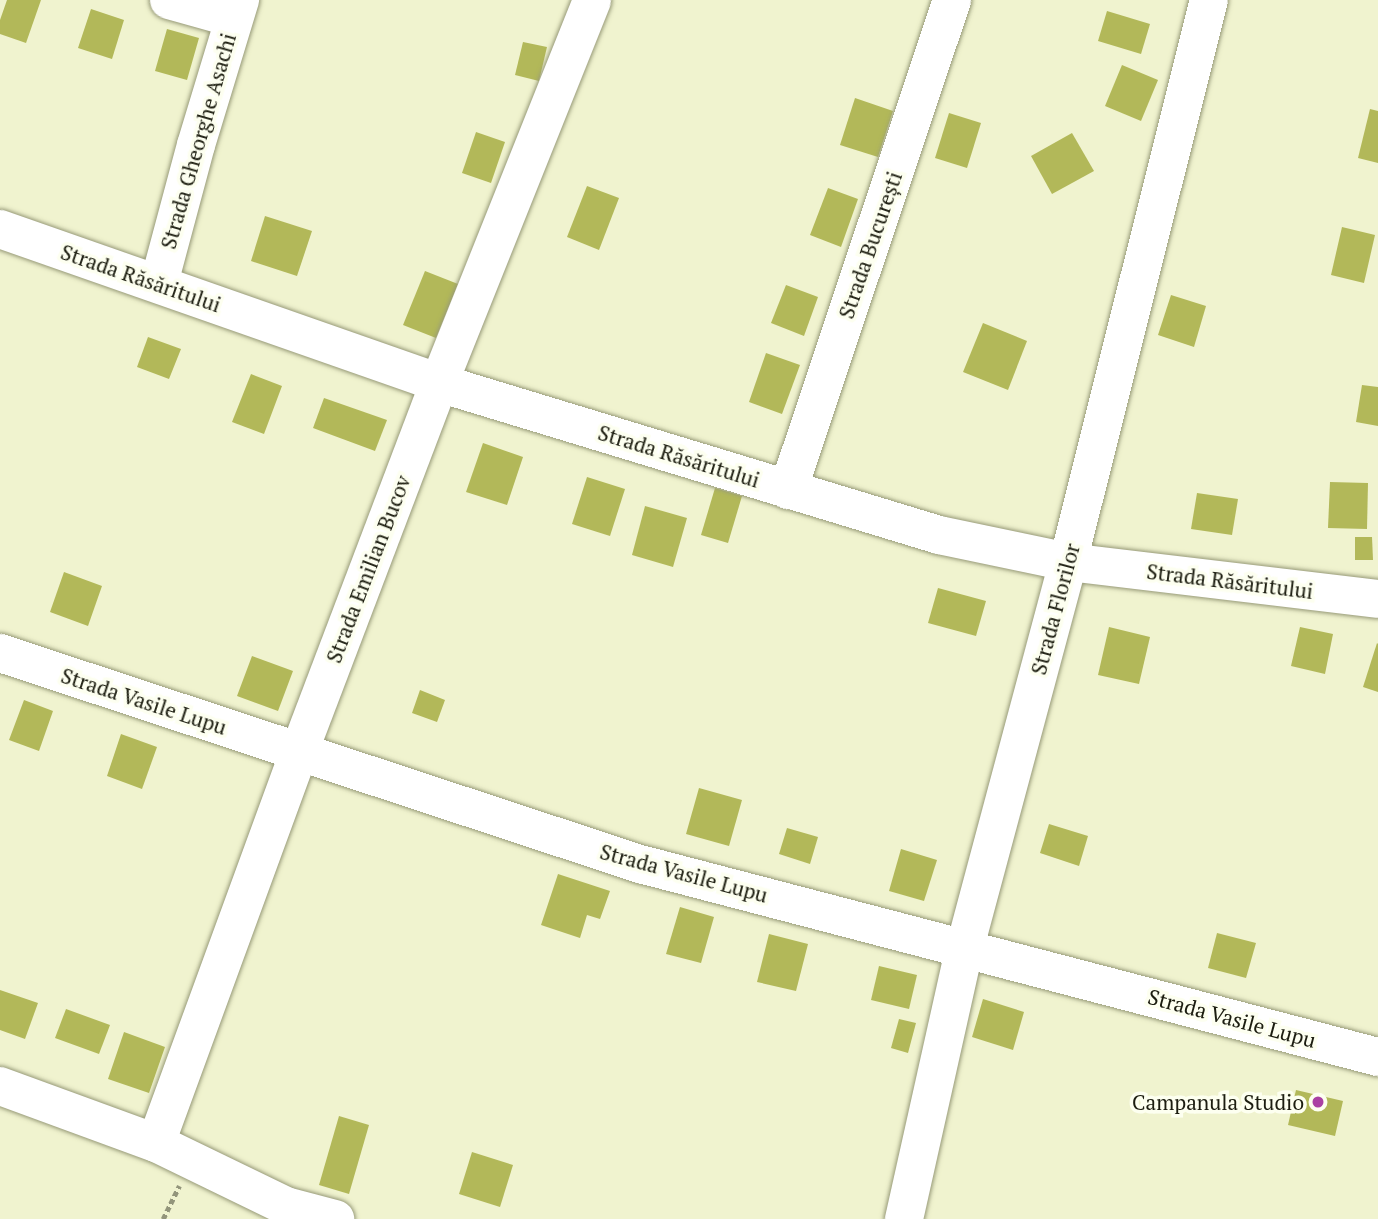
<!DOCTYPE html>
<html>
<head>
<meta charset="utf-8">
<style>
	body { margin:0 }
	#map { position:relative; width:1378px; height:1219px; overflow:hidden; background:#f0f3cf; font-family:"PT Serif",serif }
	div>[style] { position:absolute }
	.building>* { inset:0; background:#b2b859 }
	.path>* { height:4.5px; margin-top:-2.25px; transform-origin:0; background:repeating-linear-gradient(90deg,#93957b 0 5px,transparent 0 8.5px) }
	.roads { filter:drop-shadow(0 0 2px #979a78) drop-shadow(0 0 2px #979a78) }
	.minor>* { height:38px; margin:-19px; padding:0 19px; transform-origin:19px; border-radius:19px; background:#fff }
	.dots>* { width:19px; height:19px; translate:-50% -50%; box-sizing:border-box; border:4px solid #fdfff0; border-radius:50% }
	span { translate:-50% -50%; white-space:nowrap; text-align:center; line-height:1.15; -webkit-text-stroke:7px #fdfff0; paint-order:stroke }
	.street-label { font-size:21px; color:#1c1d10 }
	.poi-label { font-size:21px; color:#1c1d10 }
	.right { translate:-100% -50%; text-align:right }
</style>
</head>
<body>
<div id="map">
	<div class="building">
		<div style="clip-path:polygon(7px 0,41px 0,26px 43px,0 34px,0 20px)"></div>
		<div style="clip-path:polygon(91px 9px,124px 20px,112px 59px,78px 48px)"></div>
		<div style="clip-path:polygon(1107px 11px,1150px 24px,1141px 54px,1098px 41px)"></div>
		<div style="clip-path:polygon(167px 29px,199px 38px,187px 80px,155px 71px)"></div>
		<div style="clip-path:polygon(523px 42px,547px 47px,539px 81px,515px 75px)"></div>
		<div style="clip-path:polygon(1122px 65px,1158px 80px,1141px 121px,1105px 106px)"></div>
		<div style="clip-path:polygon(855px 98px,893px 111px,878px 157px,840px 145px)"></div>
		<div style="clip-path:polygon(1370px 109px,1378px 111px,1378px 163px,1358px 158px)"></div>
		<div style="clip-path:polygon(949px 113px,981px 123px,967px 168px,935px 158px)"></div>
		<div style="clip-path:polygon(476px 132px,505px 142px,491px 183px,462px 173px)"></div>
		<div style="clip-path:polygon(1072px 133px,1094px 171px,1052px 194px,1031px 156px)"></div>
		<div style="clip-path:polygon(587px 186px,619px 198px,599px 250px,567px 237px)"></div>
		<div style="clip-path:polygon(828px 188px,858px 199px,841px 247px,810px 235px)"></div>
		<div style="clip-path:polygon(265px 216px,312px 231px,297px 276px,251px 261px)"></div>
		<div style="clip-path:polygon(1342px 227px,1375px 235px,1364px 283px,1331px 275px)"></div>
		<div style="clip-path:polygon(425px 271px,458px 284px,436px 338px,403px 325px)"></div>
		<div style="clip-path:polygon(786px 285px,818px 297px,804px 336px,771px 323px)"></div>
		<div style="clip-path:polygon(1171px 295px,1206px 306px,1194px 347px,1158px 335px)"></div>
		<div style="clip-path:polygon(983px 323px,1027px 341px,1008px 390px,963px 372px)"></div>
		<div style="clip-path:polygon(148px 337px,181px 349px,169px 379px,137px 367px)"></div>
		<div style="clip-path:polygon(766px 353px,800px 365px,782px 414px,749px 402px)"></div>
		<div style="clip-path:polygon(251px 374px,282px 386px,264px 434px,232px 422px)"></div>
		<div style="clip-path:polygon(1362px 385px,1378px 387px,1378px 426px,1356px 422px)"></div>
		<div style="clip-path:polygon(324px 398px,387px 420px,375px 451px,313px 428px)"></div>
		<div style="clip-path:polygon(483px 443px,523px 457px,507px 505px,466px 492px)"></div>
		<div style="clip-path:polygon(587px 477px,625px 489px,610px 536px,572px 524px)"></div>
		<div style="clip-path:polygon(1330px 482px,1368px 483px,1367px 529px,1328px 528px)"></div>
		<div style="clip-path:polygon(715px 488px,742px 496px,728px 543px,701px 535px)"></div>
		<div style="clip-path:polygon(1197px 493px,1238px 499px,1232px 535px,1191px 529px)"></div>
		<div style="clip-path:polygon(645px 506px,687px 518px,673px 567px,632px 555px)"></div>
		<div style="clip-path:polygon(1355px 537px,1372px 537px,1373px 560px,1355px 560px)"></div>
		<div style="clip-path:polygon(64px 572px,102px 586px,88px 626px,50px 612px)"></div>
		<div style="clip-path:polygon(938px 588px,986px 601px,976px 636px,928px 623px)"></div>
		<div style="clip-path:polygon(1109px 627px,1150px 637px,1139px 684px,1098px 675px)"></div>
		<div style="clip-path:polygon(1300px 627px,1333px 634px,1325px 674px,1291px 666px)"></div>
		<div style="clip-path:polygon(1377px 643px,1378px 644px,1378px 692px,1363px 687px)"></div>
		<div style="clip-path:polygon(252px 656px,293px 671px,278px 711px,237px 696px)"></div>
		<div style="clip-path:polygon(420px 690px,445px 700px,437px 722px,412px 713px)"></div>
		<div style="clip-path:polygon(24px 700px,53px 711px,39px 751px,9px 740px)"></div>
		<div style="clip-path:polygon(121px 734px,157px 747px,142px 789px,107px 776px)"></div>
		<div style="clip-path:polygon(699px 788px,742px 800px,729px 846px,686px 834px)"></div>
		<div style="clip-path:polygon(1049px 824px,1088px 836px,1079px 866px,1040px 853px)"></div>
		<div style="clip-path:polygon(787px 828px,818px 837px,810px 864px,779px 854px)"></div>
		<div style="clip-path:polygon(901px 849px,937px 860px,924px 901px,889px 891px)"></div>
		<div style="clip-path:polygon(558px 874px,610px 891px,600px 919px,587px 915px,580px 938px,541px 925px)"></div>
		<div style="clip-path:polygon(680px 907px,714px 917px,701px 963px,666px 954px)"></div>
		<div style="clip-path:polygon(1217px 933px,1256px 943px,1246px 978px,1208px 968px)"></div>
		<div style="clip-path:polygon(769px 934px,808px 944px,796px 991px,757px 982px)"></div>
		<div style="clip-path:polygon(879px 966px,917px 975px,909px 1009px,871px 1000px)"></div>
		<div style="clip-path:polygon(0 990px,38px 1003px,25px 1039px,0 1030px)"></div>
		<div style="clip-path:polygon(983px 999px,1024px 1012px,1013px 1050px,972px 1037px)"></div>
		<div style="clip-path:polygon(66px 1009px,110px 1025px,99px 1054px,55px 1038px)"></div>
		<div style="clip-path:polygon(899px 1019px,916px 1023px,908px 1053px,891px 1048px)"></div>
		<div style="clip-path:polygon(124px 1032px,165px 1047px,149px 1093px,108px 1079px)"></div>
		<div style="clip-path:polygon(1296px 1090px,1343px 1101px,1335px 1136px,1288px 1125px)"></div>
		<div style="clip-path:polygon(339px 1116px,369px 1125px,349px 1194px,319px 1185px)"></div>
		<div style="clip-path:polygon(472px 1152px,513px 1165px,500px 1207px,459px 1194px)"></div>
	</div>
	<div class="path">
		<div style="left:163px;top:1219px;width:37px;rotate:-64deg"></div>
	</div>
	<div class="roads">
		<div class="minor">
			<div style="left:169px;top:0;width:66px;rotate:15.7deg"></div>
			<div style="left:0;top:229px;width:465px;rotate:19.3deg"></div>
			<div style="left:439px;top:383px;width:523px;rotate:16.91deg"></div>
			<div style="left:939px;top:535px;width:132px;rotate:11.8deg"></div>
			<div style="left:1068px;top:562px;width:312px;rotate:6.8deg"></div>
			<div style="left:159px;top:283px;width:143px;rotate:-75deg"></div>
			<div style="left:196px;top:145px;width:152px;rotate:-73.1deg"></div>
			<div style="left:788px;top:490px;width:517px;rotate:-71.49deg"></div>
			<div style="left:0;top:653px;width:674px;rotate:18.25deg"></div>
			<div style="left:640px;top:864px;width:763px;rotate:14.66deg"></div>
			<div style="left:0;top:1086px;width:166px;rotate:20.1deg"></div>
			<div style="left:156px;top:1143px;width:144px;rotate:25.9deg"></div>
			<div style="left:286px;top:1206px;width:51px;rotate:14.9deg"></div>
			<div style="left:156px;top:1143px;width:416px;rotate:-69.9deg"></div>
			<div style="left:299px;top:752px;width:395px;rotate:-69.2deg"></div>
			<div style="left:439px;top:383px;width:412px;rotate:-68.2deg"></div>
			<div style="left:904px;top:1219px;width:279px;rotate:-77.4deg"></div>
			<div style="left:965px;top:947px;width:399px;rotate:-75deg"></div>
			<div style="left:1068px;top:562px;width:579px;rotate:-75.92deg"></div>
		</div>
	</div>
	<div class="dots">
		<div style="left:1318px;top:1102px;background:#aa41a3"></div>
	</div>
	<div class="street-label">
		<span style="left:198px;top:141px;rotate:-74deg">Strada Gheorghe Asachi</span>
		<span style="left:870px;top:245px;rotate:-71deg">Strada București</span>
		<span style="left:141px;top:278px;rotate:19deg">Strada Răsăritului</span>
		<span style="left:679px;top:456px;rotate:17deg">Strada Răsăritului</span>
		<span style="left:368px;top:569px;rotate:-69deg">Strada Emilian Bucov</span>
		<span style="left:1230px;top:581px;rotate:7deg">Strada Răsăritului</span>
		<span style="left:1055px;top:609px;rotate:-75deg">Strada Florilor</span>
		<span style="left:144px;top:701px;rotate:18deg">Strada Vasile Lupu</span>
		<span style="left:684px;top:873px;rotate:15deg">Strada Vasile Lupu</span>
		<span style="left:1232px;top:1018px;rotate:15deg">Strada Vasile Lupu</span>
	</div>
	<div class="poi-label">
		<span class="right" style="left:1304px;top:1102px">Campanula Studio</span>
	</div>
</div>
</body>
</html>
